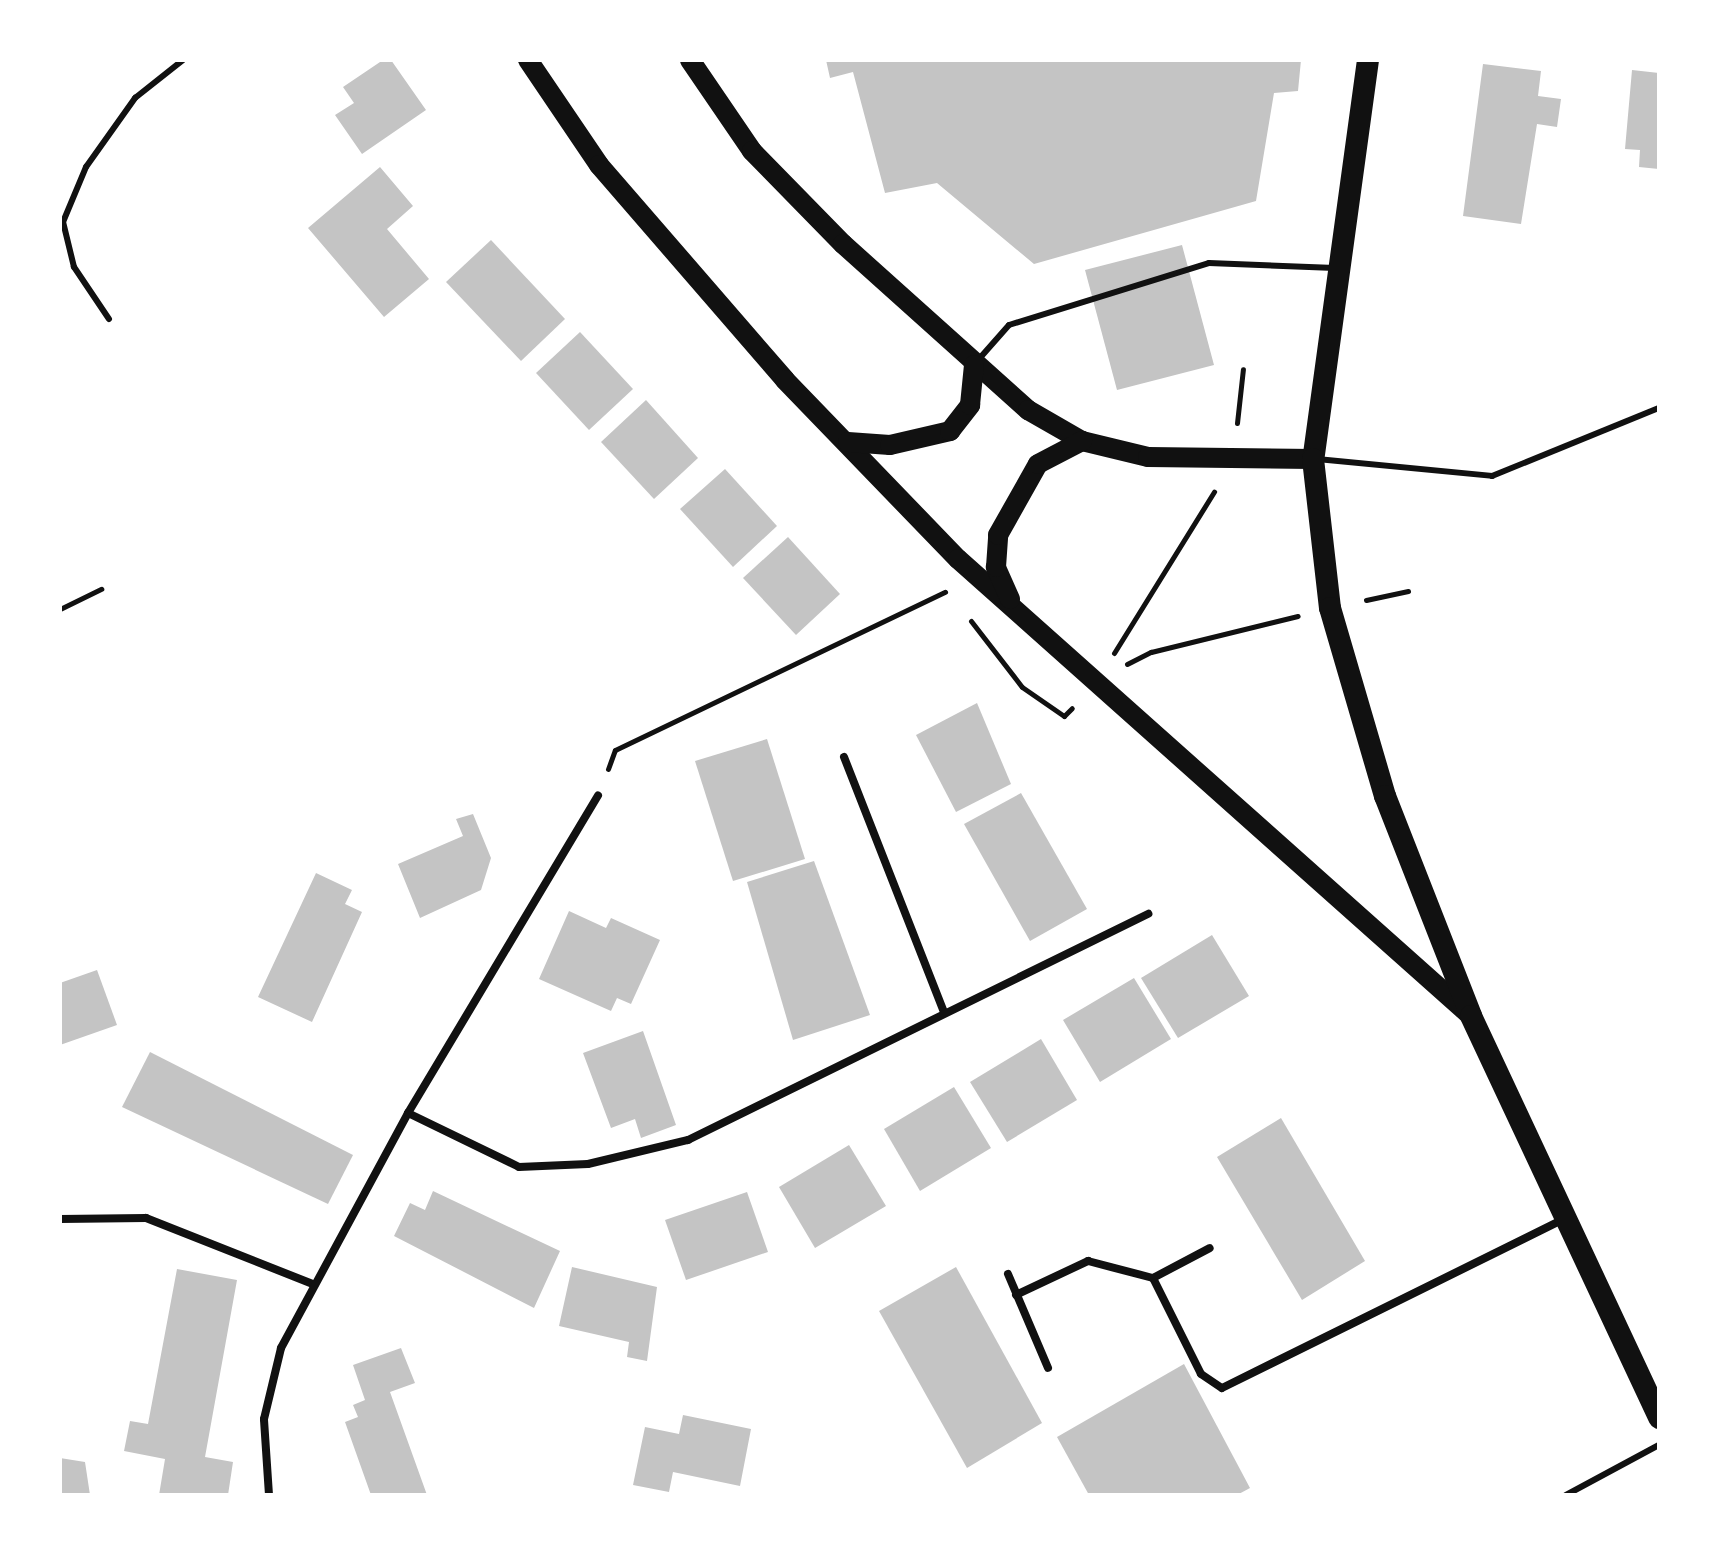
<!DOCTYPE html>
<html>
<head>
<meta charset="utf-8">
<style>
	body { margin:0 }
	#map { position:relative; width:1719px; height:1555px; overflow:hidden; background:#fff; font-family:Karla,sans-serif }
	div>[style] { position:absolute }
	.building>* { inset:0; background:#c4c4c4 }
	.path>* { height:5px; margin:-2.5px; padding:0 2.5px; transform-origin:2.5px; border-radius:2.5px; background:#111 }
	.service>* { height:6px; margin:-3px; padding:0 3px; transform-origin:3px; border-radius:3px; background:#111 }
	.minor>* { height:8px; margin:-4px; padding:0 4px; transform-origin:4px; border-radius:4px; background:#111 }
	.primary>* { height:20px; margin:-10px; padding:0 10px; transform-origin:10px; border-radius:10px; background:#111 }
	.trunk>* { height:22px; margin:-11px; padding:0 11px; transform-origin:11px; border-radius:11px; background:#111 }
	span { translate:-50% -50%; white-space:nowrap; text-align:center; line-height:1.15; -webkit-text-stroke:8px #fff; paint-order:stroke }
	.frame { position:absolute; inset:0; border:62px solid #fff; pointer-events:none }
</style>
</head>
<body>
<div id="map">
	<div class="building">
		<div style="clip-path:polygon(383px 60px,391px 60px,426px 110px,362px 154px,335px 115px,354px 103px,343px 87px)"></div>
		<div style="clip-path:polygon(826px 60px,1301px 60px,1298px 91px,1274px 93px,1256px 201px,1034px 264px,937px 183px,885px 193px,853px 72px,830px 78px)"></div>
		<div style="clip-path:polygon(1483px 64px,1541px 71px,1538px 96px,1561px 99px,1557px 127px,1537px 124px,1521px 224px,1463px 216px)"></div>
		<div style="clip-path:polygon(1632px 70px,1659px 73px,1659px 169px,1639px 167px,1640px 150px,1625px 149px)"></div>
		<div style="clip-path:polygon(380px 167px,413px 206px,387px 229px,429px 279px,384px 317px,308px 228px)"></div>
		<div style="clip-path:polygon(491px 240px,565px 319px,521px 361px,446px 282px)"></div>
		<div style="clip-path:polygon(1182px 245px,1214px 365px,1117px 390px,1085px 270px)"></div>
		<div style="clip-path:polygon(580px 332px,633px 389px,589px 430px,536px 373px)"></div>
		<div style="clip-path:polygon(646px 400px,698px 458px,654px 499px,601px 442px)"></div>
		<div style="clip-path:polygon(725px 469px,777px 526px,733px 567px,680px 509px)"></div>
		<div style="clip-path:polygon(788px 537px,840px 594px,796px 635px,743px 578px)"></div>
		<div style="clip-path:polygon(977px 703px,1011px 784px,956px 812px,916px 735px)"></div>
		<div style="clip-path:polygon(767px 739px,805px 859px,733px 881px,695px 761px)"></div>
		<div style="clip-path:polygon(1021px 793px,1087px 909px,1030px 941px,964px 824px)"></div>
		<div style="clip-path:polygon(473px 814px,491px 858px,481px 890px,420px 918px,398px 864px,463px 836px,456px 819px)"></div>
		<div style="clip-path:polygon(814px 861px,870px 1015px,793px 1040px,747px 882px)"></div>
		<div style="clip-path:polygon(316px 873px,352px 890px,345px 904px,362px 912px,312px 1022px,258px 997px)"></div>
		<div style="clip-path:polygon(569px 911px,606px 928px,611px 918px,660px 940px,631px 1004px,617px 998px,611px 1011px,539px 979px)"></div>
		<div style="clip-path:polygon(1212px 935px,1249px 996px,1178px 1038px,1141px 978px)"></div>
		<div style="clip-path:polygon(97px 970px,117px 1025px,60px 1045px,60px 983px)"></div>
		<div style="clip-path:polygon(1134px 978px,1171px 1039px,1100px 1082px,1063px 1020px)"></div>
		<div style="clip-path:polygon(643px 1031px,676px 1125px,641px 1138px,635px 1119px,611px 1128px,583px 1053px)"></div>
		<div style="clip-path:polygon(1041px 1039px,1077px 1100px,1007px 1142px,970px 1082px)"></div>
		<div style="clip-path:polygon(150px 1052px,353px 1155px,328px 1204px,122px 1107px)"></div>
		<div style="clip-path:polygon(954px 1087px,991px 1148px,920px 1191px,884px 1129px)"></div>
		<div style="clip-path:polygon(1281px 1118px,1365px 1261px,1302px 1300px,1217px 1157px)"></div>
		<div style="clip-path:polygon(849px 1145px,886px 1206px,815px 1248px,779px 1187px)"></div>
		<div style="clip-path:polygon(433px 1191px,560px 1251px,534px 1308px,394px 1236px,410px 1203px,425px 1210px)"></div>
		<div style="clip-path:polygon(747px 1192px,768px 1252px,686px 1280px,665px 1220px)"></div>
		<div style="clip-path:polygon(572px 1267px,657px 1287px,647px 1361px,627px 1357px,629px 1342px,559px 1326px)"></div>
		<div style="clip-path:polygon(956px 1267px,1042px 1423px,967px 1468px,879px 1311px)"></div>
		<div style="clip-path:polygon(177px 1269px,237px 1280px,205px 1457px,233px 1462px,228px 1495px,159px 1495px,165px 1459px,124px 1451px,130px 1421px,148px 1424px)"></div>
		<div style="clip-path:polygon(401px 1348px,415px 1383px,390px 1392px,427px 1495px,371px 1495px,345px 1422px,358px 1417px,353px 1405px,365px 1400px,353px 1365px)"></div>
		<div style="clip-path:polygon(1184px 1364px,1250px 1488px,1237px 1495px,1089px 1495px,1057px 1437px)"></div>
		<div style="clip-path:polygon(683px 1415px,751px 1429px,740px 1486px,673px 1472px,669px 1492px,633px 1485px,645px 1427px,679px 1434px)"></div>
		<div style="clip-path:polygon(60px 1458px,85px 1462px,90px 1495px,60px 1495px)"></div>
	</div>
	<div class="path">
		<div style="left:1237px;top:423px;width:54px;rotate:-83.7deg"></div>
		<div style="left:1366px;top:600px;width:43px;rotate:-12.1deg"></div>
		<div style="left:60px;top:609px;width:46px;rotate:-26deg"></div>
		<div style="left:971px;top:621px;width:83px;rotate:52.3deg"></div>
		<div style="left:1022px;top:687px;width:51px;rotate:34.6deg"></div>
		<div style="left:1064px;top:716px;width:11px;rotate:-45deg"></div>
		<div style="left:1114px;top:653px;width:190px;rotate:-58.2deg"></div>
		<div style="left:1127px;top:664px;width:27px;rotate:-27deg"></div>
		<div style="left:1151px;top:652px;width:151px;rotate:-13.8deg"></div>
		<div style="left:608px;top:769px;width:20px;rotate:-70deg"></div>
		<div style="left:615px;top:750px;width:366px;rotate:-25.6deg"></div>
	</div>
	<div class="service">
		<div style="left:109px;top:319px;width:63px;rotate:-123.9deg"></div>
		<div style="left:74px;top:267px;width:46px;rotate:-103.7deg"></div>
		<div style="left:63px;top:222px;width:60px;rotate:-67.3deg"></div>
		<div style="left:86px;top:167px;width:85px;rotate:-54.6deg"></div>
		<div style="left:135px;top:98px;width:61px;rotate:-38.4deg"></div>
		<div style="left:979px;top:359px;width:45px;rotate:-48.6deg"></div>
		<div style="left:1009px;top:325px;width:209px;rotate:-17.2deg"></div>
		<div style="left:1209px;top:263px;width:126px;rotate:2.3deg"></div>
		<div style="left:1317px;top:459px;width:176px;rotate:5.5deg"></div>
		<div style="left:1492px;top:476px;width:180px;rotate:-22.2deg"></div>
		<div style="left:1566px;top:1495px;width:106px;rotate:-28.3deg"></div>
	</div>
	<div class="minor">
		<div style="left:844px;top:757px;width:272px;rotate:68.6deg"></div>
		<div style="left:408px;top:1113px;width:123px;rotate:25.9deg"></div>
		<div style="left:519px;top:1167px;width:69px;rotate:-2.5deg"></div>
		<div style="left:588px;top:1164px;width:103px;rotate:-13.5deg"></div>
		<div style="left:688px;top:1140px;width:513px;rotate:-26.17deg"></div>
		<div style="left:60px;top:1219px;width:86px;rotate:-0.7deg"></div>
		<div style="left:146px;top:1218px;width:180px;rotate:21.6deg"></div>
		<div style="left:1008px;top:1274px;width:102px;rotate:66.9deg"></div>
		<div style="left:1153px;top:1278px;width:107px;rotate:63.4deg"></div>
		<div style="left:1201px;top:1374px;width:25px;rotate:34deg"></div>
		<div style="left:1222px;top:1388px;width:381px;rotate:-26.3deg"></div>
		<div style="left:1016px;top:1295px;width:80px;rotate:-25.3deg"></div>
		<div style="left:1088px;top:1261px;width:67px;rotate:14.7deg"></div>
		<div style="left:1153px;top:1278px;width:64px;rotate:-27.8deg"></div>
		<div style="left:269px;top:1495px;width:76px;rotate:-93.8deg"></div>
		<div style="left:264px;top:1419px;width:73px;rotate:-76.5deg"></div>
		<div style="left:281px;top:1348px;width:267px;rotate:-61.6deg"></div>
		<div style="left:408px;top:1113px;width:370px;rotate:-59.1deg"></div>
	</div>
	<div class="primary">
		<div style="left:528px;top:60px;width:127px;rotate:55.9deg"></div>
		<div style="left:599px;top:165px;width:284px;rotate:49.1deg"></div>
		<div style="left:785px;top:380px;width:249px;rotate:46deg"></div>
		<div style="left:958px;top:559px;width:687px;rotate:41.7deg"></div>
		<div style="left:690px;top:60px;width:110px;rotate:55.7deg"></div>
		<div style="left:752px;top:151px;width:130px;rotate:45.6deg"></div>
		<div style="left:843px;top:244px;width:249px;rotate:41.9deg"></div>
		<div style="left:1028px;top:410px;width:62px;rotate:29.9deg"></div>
		<div style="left:1082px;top:441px;width:68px;rotate:13.6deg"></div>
		<div style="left:1148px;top:457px;width:165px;rotate:0.7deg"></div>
		<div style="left:848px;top:442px;width:42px;rotate:4.1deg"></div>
		<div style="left:890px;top:445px;width:62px;rotate:-13.1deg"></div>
		<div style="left:950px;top:431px;width:33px;rotate:-52deg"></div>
		<div style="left:970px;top:405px;width:40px;rotate:-84.3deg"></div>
		<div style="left:1010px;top:599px;width:35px;rotate:-114deg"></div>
		<div style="left:996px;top:567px;width:32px;rotate:-86deg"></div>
		<div style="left:998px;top:535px;width:81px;rotate:-60.6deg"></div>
		<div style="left:1038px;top:464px;width:50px;rotate:-27.6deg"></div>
	</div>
	<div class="trunk">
		<div style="left:1368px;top:60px;width:403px;rotate:97.8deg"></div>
		<div style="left:1313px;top:459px;width:150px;rotate:83.5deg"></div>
		<div style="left:1330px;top:608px;width:196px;rotate:73.7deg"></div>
		<div style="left:1385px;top:796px;width:236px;rotate:68.6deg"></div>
		<div style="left:1471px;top:1016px;width:444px;rotate:64.9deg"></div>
	</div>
	<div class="frame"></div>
</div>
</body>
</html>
